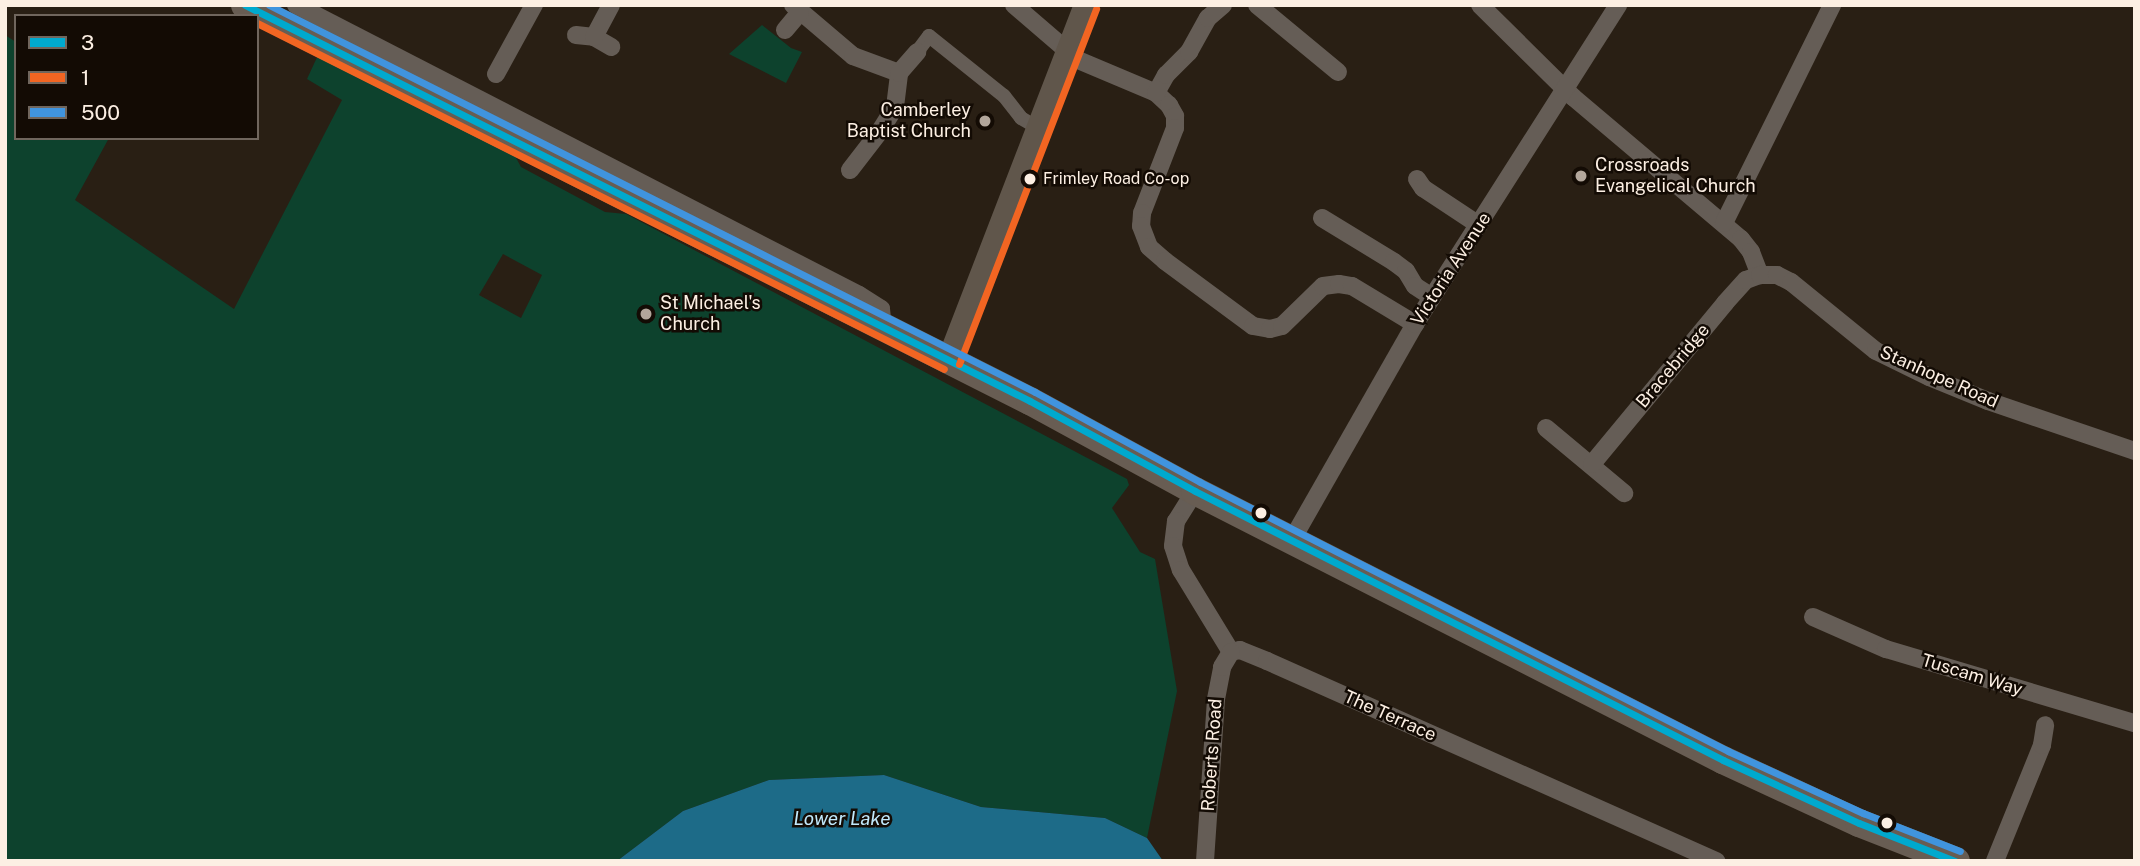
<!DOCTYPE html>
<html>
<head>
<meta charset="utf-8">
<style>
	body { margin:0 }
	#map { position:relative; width:2140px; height:866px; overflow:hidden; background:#291f14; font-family:"Public Sans",sans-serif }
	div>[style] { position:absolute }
	.green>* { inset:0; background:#0d422d }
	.water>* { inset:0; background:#1d6b88 }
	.pedestrian>* { height:14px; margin:-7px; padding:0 7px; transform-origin:7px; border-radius:7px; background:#655d56 }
	.minor>* { height:18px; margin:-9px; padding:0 9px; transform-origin:9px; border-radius:9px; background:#655d56 }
	.secondary>* { height:24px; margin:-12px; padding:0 12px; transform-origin:12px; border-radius:12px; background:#60564b }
	.primary>* { height:28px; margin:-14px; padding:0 14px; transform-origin:14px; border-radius:14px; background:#685d53 }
	.bus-1>* { height:7px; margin:-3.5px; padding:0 3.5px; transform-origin:3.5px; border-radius:3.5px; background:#00a9ce }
	.bus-2>* { height:7px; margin:-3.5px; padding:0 3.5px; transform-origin:3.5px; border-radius:3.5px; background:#f26522 }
	.bus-3>* { height:7px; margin:-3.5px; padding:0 3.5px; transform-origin:3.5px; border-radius:3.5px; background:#4094de }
	.dots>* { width:19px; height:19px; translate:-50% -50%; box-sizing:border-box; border:4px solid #130b04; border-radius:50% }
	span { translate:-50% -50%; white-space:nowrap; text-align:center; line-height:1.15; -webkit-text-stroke:5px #130b04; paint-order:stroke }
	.bus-label { font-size:16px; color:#fcefe3 }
	.left { translate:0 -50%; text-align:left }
	.poi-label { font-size:18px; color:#fcefe3 }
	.right { translate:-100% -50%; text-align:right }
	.street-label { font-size:18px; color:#fcefe3 }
	.water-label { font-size:19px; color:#c1e9fc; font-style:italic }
	.frame { position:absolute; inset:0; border:7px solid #fcefe3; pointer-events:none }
	.legend { position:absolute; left:14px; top:14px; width:245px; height:126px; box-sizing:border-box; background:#130b04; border:2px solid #70665d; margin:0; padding:9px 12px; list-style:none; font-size:21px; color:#fcefe3 }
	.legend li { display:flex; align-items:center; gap:14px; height:35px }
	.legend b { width:35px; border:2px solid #70665d }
</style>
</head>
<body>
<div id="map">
	<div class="green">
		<div style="clip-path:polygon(762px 25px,791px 48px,802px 52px,786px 83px,729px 54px)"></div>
		<div style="clip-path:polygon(evenodd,5px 35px,16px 42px,16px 138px,109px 138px,75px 200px,234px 309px,342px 100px,307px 79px,319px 53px,514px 154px,521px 167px,605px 212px,626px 214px,1127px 479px,1129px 485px,1112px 508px,1140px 552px,1155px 559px,1177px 691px,1147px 838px,1105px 818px,981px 807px,884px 775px,769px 780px,683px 811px,617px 861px,5px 861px,5px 35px,503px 254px,542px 275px,521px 318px,479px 295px,503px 254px)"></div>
	</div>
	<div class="water">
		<div style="clip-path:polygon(884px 775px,981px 807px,1105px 818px,1147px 838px,1163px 861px,617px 861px,683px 811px,769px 780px)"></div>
	</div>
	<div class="pedestrian">
		<div style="left:917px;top:52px;width:20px;rotate:-53deg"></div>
		<div style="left:929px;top:36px;width:96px;rotate:38.7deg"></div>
		<div style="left:1004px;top:96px;width:28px;rotate:52deg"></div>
		<div style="left:1021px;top:118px;width:20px;rotate:30deg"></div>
	</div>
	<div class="minor">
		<div style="left:296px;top:5px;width:633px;rotate:27.25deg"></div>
		<div style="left:859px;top:295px;width:26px;rotate:32deg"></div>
		<div style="left:881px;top:309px;width:19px;rotate:84deg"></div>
		<div style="left:793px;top:5px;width:79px;rotate:40.4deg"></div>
		<div style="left:853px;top:56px;width:49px;rotate:20.3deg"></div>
		<div style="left:1014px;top:5px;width:84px;rotate:40.7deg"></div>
		<div style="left:1078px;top:60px;width:85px;rotate:22.9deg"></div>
		<div style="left:1156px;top:93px;width:18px;rotate:43deg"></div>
		<div style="left:1169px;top:105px;width:13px;rotate:61deg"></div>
		<div style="left:1175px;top:116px;width:12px;rotate:90deg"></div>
		<div style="left:1175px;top:128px;width:91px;rotate:111.2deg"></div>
		<div style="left:1142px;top:213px;width:13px;rotate:94deg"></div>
		<div style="left:1141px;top:226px;width:22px;rotate:69deg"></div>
		<div style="left:1149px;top:247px;width:21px;rotate:41deg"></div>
		<div style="left:1165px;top:261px;width:109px;rotate:36.5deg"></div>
		<div style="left:1253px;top:326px;width:17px;rotate:10deg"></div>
		<div style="left:1270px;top:329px;width:12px;rotate:-14deg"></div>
		<div style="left:1282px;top:326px;width:57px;rotate:-44.3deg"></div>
		<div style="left:1323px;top:286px;width:16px;rotate:-7deg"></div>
		<div style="left:1339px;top:284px;width:13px;rotate:9deg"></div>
		<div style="left:1352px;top:286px;width:74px;rotate:31.1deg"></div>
		<div style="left:1257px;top:5px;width:105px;rotate:39.6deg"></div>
		<div style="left:1480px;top:5px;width:131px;rotate:44.7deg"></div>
		<div style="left:1573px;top:97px;width:220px;rotate:40.2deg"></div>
		<div style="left:1741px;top:239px;width:16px;rotate:52deg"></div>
		<div style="left:1751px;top:252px;width:25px;rotate:69deg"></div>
		<div style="left:785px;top:30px;width:23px;rotate:-50deg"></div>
		<div style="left:576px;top:35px;width:18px;rotate:6deg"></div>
		<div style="left:594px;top:37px;width:20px;rotate:30deg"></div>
		<div style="left:594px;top:37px;width:36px;rotate:-62deg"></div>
		<div style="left:496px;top:74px;width:79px;rotate:-61.2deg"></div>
		<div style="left:1156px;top:93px;width:21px;rotate:-61deg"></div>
		<div style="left:1166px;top:75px;width:33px;rotate:-45deg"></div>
		<div style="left:1189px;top:52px;width:39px;rotate:-61deg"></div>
		<div style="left:1208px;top:18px;width:20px;rotate:-41deg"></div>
		<div style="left:850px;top:170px;width:49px;rotate:-52.4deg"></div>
		<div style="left:880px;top:131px;width:28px;rotate:-58deg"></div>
		<div style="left:895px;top:107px;width:34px;rotate:-83deg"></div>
		<div style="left:899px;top:73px;width:28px;rotate:-49deg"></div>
		<div style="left:1417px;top:179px;width:11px;rotate:56deg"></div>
		<div style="left:1423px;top:188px;width:67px;rotate:33.5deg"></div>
		<div style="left:1322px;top:218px;width:84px;rotate:31.4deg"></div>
		<div style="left:1394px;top:262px;width:15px;rotate:37deg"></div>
		<div style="left:1406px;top:271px;width:17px;rotate:59deg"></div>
		<div style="left:1415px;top:286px;width:20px;rotate:33deg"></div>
		<div style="left:1724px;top:223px;width:243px;rotate:-63.6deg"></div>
		<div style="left:1546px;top:428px;width:102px;rotate:39.8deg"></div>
		<div style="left:1592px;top:464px;width:209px;rotate:-50.4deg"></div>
		<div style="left:1725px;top:303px;width:31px;rotate:-48deg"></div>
		<div style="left:1746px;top:280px;width:15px;rotate:-20deg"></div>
		<div style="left:1760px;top:275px;width:17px"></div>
		<div style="left:1777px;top:275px;width:16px;rotate:27deg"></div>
		<div style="left:1791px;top:282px;width:109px;rotate:39.1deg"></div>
		<div style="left:1876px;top:351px;width:59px;rotate:26.1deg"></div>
		<div style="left:1929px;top:377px;width:64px;rotate:22.1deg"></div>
		<div style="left:1988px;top:401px;width:155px;rotate:18.8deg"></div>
		<div style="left:1195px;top:491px;width:36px;rotate:122deg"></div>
		<div style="left:1176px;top:521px;width:25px;rotate:97deg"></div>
		<div style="left:1173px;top:546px;width:25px;rotate:72deg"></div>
		<div style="left:1181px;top:570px;width:96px;rotate:58.6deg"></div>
		<div style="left:1293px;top:538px;width:246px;rotate:-60.3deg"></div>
		<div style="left:1415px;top:324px;width:378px;rotate:-57.5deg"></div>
		<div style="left:1813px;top:617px;width:80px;rotate:23.7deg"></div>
		<div style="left:1886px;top:649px;width:260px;rotate:16.6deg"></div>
		<div style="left:1231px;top:652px;width:9px;rotate:-13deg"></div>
		<div style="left:1240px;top:650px;width:29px;rotate:22deg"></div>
		<div style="left:1267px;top:661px;width:492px;rotate:24deg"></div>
		<div style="left:1205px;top:861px;width:162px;rotate:-86.1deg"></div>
		<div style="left:1216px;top:699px;width:33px;rotate:-79deg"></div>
		<div style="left:1222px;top:667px;width:17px;rotate:-59deg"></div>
		<div style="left:1995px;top:861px;width:125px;rotate:-67.9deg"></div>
		<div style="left:2042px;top:745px;width:20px;rotate:-81deg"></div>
	</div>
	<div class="secondary">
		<div style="left:949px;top:360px;width:381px;rotate:-68.9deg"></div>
	</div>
	<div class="primary">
		<div style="left:245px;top:5px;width:879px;rotate:26.77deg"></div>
		<div style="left:1030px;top:401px;width:188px;rotate:28.6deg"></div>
		<div style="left:1195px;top:491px;width:593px;rotate:27deg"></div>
		<div style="left:1723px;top:760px;width:150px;rotate:24.9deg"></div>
		<div style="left:1859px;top:823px;width:104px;rotate:21.4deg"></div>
	</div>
	<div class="bus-1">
		<div style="left:245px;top:5px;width:879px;rotate:26.77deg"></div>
		<div style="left:1030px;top:401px;width:188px;rotate:28.6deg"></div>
		<div style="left:1195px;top:491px;width:593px;rotate:27deg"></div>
		<div style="left:1723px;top:760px;width:150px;rotate:24.9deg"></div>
		<div style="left:1859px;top:823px;width:103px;rotate:21.6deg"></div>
	</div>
	<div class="bus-2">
		<div style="left:257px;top:23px;width:769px;rotate:26.73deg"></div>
		<div style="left:959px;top:364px;width:381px;rotate:-68.9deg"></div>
	</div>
	<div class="bus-3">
		<div style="left:269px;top:5px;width:858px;rotate:26.8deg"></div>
		<div style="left:1035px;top:392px;width:188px;rotate:28.6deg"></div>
		<div style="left:1200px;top:482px;width:593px;rotate:27deg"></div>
		<div style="left:1728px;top:751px;width:149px;rotate:24.7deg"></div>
		<div style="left:1863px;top:813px;width:104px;rotate:21.4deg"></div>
	</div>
	<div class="dots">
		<div style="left:985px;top:121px;background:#b2a69b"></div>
		<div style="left:1581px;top:176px;background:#b2a69b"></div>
		<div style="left:1030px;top:179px;background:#fcefe3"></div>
		<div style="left:646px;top:314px;background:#b2a69b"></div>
		<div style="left:1261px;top:513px;background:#fcefe3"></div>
		<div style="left:1887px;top:823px;background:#fcefe3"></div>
	</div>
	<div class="bus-label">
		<span class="left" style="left:1043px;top:179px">Frimley Road Co-op</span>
	</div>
	<div class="poi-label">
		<span class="right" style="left:971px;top:121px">Camberley<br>Baptist Church</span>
		<span class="left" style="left:1595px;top:176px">Crossroads<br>Evangelical Church</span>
		<span class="left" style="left:660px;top:314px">St Michael's<br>Church</span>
	</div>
	<div class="street-label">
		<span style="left:1451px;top:269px;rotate:-57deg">Victoria Avenue</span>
		<span style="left:1673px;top:366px;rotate:-50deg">Bracebridge</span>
		<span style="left:1939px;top:377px;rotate:24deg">Stanhope Road</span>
		<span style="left:1972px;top:675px;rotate:17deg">Tuscam Way</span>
		<span style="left:1390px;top:716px;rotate:24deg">The Terrace</span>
		<span style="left:1212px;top:755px;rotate:-86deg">Roberts Road</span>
	</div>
	<div class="water-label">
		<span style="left:842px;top:819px">Lower Lake</span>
	</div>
	<div class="frame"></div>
	<ul class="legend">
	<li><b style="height:9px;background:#00a9ce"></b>3</li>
	<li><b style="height:9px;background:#f26522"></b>1</li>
	<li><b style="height:9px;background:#4094de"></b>500</li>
	</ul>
</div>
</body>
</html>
